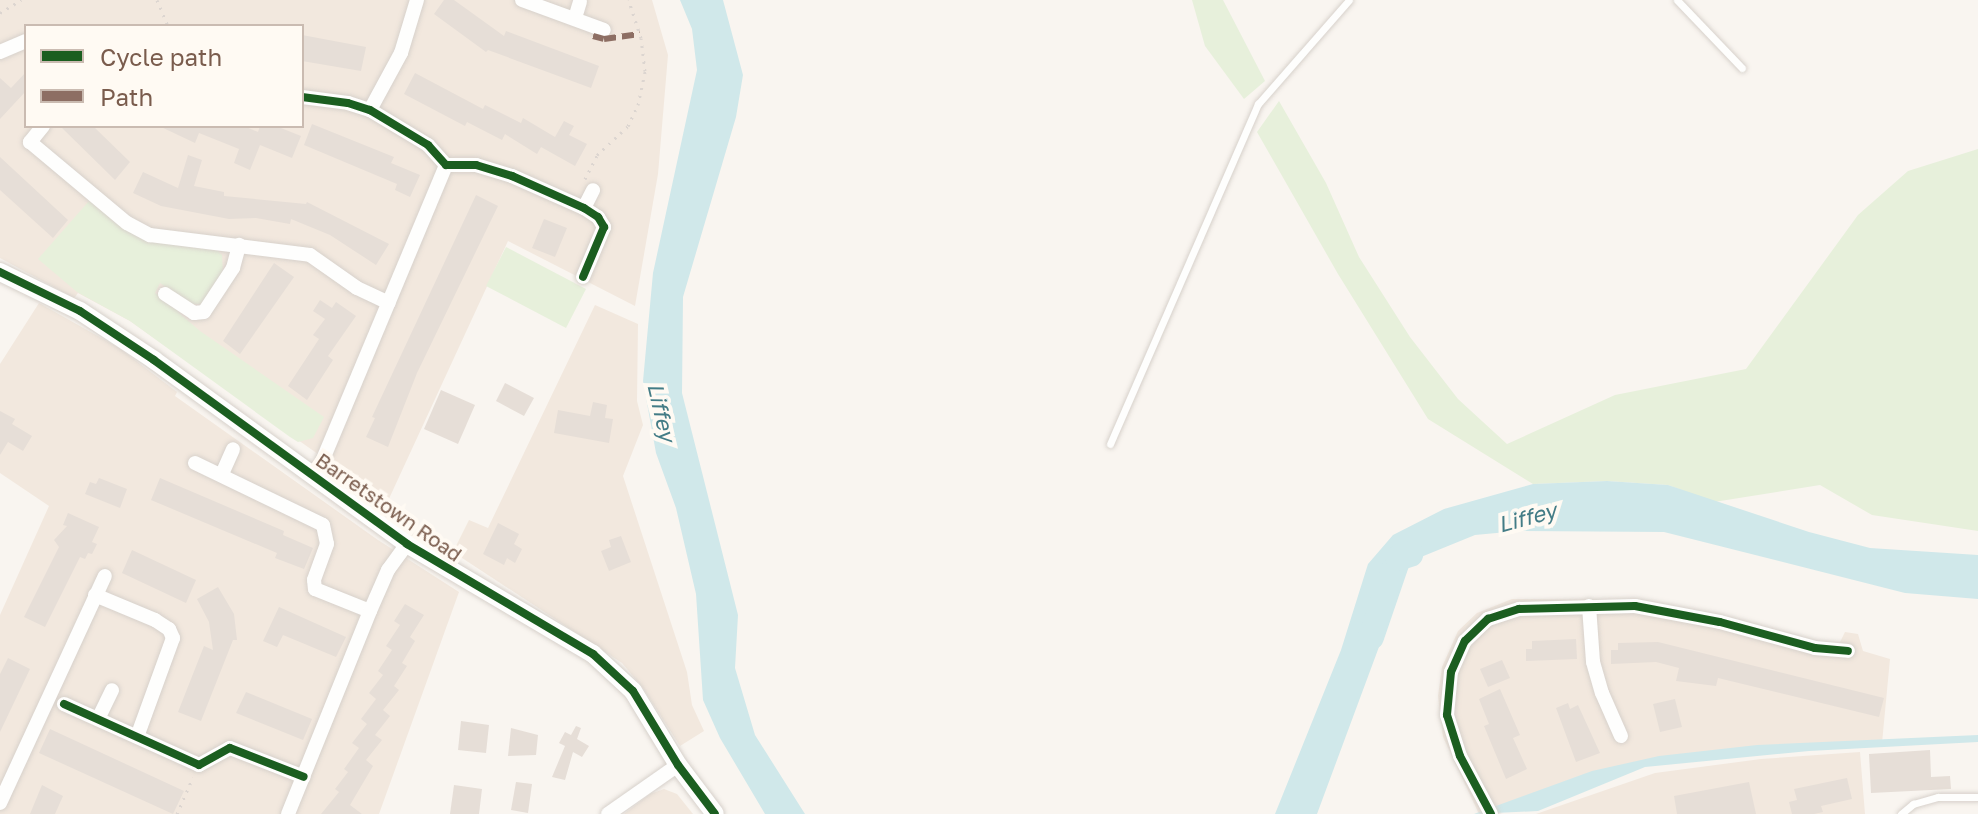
<!DOCTYPE html>
<html>
<head>
<meta charset="utf-8">
<style>
	body { margin:0 }
	#map { position:relative; width:1978px; height:814px; overflow:hidden; background:#f9f5f0; font-family:"Golos Text",sans-serif }
	div>[style] { position:absolute }
	.residential>* { inset:0; background:#f2e8de }
	.green>* { inset:0; background:#e7f0db }
	.water>* { inset:0; background:#d0e8ea }
	.river>* { height:26px; margin:-13px; padding:0 13px; transform-origin:13px; border-radius:13px; background:#d0e8ea }
	.building>* { inset:0; background:#e6ded7 }
	.path>* { height:3px; margin-top:-1.5px; transform-origin:0; background:repeating-linear-gradient(90deg,#dcd5d0 0 2px,transparent 0 8px) }
	.roads { filter:drop-shadow(0 0 2px #d7d1cb) drop-shadow(0 0 2px #d7d1cb) }
	.service>* { height:7px; margin:-3.5px; padding:0 3.5px; transform-origin:3.5px; border-radius:3.5px; background:#fefefd }
	.minor>* { height:14px; margin:-7px; padding:0 7px; transform-origin:7px; border-radius:7px; background:#fefefd }
	.tertiary>* { height:18px; margin:-9px; padding:0 9px; transform-origin:9px; border-radius:9px; background:#fefefd }
	.quiet>* { height:6px; margin-top:-3px; transform-origin:0; background:repeating-linear-gradient(90deg,#8d6e63 0 12px,transparent 0 18px) }
	.cycleway>* { height:8px; margin:-4px; padding:0 4px; transform-origin:4px; border-radius:4px; background:#1b5e20 }
	span { translate:-50% -50%; white-space:nowrap; text-align:center; line-height:1.15; -webkit-text-stroke:8px #fffaf3; paint-order:stroke }
	.street-label { font-size:20px; color:#7a5c4d }
	.water-label { font-size:22px; color:#437c86; font-style:italic }
	.legend { position:absolute; left:24px; top:24px; width:280px; height:104px; box-sizing:border-box; background:#fffaf3; border:2px solid #cabbb1; margin:0; padding:10px 14px; list-style:none; font-size:24px; color:#7a5c4d }
	.legend li { display:flex; align-items:center; gap:16px; height:40px }
	.legend b { width:40px; border:2px solid #cabbb1 }
</style>
</head>
<body>
<div id="map">
	<div class="residential">
		<div style="clip-path:polygon(evenodd,0 0,652px 0,668px 55px,658px 174px,635px 306px,508px 241px,387px 503px,130px 321px,78px 293px,74px 298px,0 258px,0 0,26px 26px,302px 26px,302px 126px,26px 126px,26px 26px)"></div>
		<div style="clip-path:polygon(39px 303px,119px 348px,177px 392px,175px 396px,378px 540px,459px 592px,379px 814px,0 814px,0 615px,49px 506px,0 473px,0 364px)"></div>
		<div style="clip-path:polygon(595px 305px,638px 324px,637px 401px,643px 425px,623px 476px,687px 672px,692px 705px,704px 731px,680px 746px,643px 688px,622px 663px,453px 552px,469px 520px,488px 528px)"></div>
		<div style="clip-path:polygon(1512px 599px,1626px 600px,1818px 644px,1839px 644px,1845px 632px,1858px 634px,1863px 651px,1890px 659px,1882px 743px,1657px 761px,1479px 814px,1443px 737px,1438px 696px,1442px 667px,1458px 631px,1477px 613px)"></div>
		<div style="clip-path:polygon(1860px 752px,1865px 814px,1536px 814px,1655px 773px,1761px 759px)"></div>
		<div style="clip-path:polygon(664px 789px,677px 794px,693px 814px,624px 814px,650px 794px)"></div>
	</div>
	<div class="green">
		<div style="clip-path:polygon(1192px 0,1223px 0,1265px 81px,1244px 99px,1205px 46px)"></div>
		<div style="clip-path:polygon(1279px 101px,1326px 183px,1359px 257px,1410px 337px,1458px 399px,1507px 444px,1615px 395px,1746px 369px,1858px 215px,1908px 171px,1978px 149px,1978px 531px,1872px 515px,1820px 485px,1714px 502px,1668px 485px,1607px 481px,1533px 484px,1428px 419px,1338px 274px,1257px 132px)"></div>
		<div style="clip-path:polygon(89px 201px,123px 228px,215px 248px,222px 255px,223px 275px,202px 304px,190px 304px,160px 283px,155px 293px,180px 309px,178px 312px,200px 331px,324px 417px,313px 438px,298px 442px,290px 437px,130px 321px,77px 292px,38px 259px)"></div>
		<div style="clip-path:polygon(506px 247px,586px 289px,566px 328px,486px 286px)"></div>
	</div>
	<div class="water">
		<div style="clip-path:polygon(680px 0,723px 0,743px 75px,736px 117px,683px 297px,682px 393px,738px 615px,735px 668px,755px 735px,805px 814px,765px 814px,720px 738px,703px 700px,696px 594px,676px 508px,656px 453px,643px 381px,653px 273px,697px 70px,692px 29px)"></div>
		<div style="clip-path:polygon(1607px 481px,1668px 485px,1809px 532px,1870px 548px,1978px 555px,1978px 599px,1905px 593px,1664px 532px,1518px 531px,1475px 535px,1421px 557px,1383px 585px,1380px 598px,1386px 628px,1317px 814px,1275px 814px,1341px 650px,1368px 564px,1393px 535px,1444px 509px,1533px 484px)"></div>
		<div style="clip-path:polygon(1978px 735px,1978px 742px,1809px 751px,1645px 767px,1538px 811px,1474px 814px,1592px 771px,1659px 756px,1757px 745px)"></div>
	</div>
	<div class="river">
		<div style="left:1371px;top:637px;width:83px;rotate:-71.1deg"></div>
		<div style="left:1398px;top:558px;width:13px;rotate:-18deg"></div>
	</div>
	<div class="building">
		<div style="clip-path:polygon(444px 0,454px 0,504px 36px,506px 31px,599px 66px,591px 88px,488px 50px,486px 52px,434px 14px)"></div>
		<div style="clip-path:polygon(302px 35px,366px 47px,361px 71px,302px 61px)"></div>
		<div style="clip-path:polygon(26px 72px,26px 91px,0 119px,0 78px,11px 88px)"></div>
		<div style="clip-path:polygon(415px 73px,483px 109px,485px 105px,521px 123px,523px 118px,555px 137px,564px 121px,574px 126px,569px 135px,587px 144px,575px 166px,541px 147px,537px 154px,505px 134px,502px 140px,467px 122px,465px 126px,404px 94px)"></div>
		<div style="clip-path:polygon(312px 124px,394px 157px,391px 163px,420px 175px,410px 197px,395px 190px,397px 184px,304px 145px)"></div>
		<div style="clip-path:polygon(60px 126px,93px 126px,130px 162px,115px 180px)"></div>
		<div style="clip-path:polygon(159px 126px,244px 126px,258px 132px,260px 126px,276px 126px,301px 136px,292px 158px,260px 145px,250px 170px,234px 163px,239px 149px,199px 133px,195px 143px)"></div>
		<div style="clip-path:polygon(188px 155px,202px 160px,194px 186px,224px 192px,224px 196px,306px 204px,307px 202px,389px 244px,376px 265px,330px 235px,291px 219px,290px 224px,256px 218px,229px 219px,161px 206px,133px 193px,143px 172px,178px 188px)"></div>
		<div style="clip-path:polygon(0 157px,68px 220px,53px 238px,0 190px)"></div>
		<div style="clip-path:polygon(476px 195px,498px 206px,417px 373px,388px 447px,366px 437px,375px 418px,372px 417px)"></div>
		<div style="clip-path:polygon(544px 219px,567px 228px,555px 257px,532px 248px)"></div>
		<div style="clip-path:polygon(274px 263px,294px 277px,240px 354px,223px 341px)"></div>
		<div style="clip-path:polygon(320px 300px,332px 308px,336px 302px,356px 316px,328px 356px,333px 360px,307px 400px,288px 386px,319px 339px,313px 335px,325px 319px,313px 311px)"></div>
		<div style="clip-path:polygon(505px 383px,534px 398px,524px 416px,496px 401px)"></div>
		<div style="clip-path:polygon(441px 390px,475px 405px,458px 444px,424px 429px)"></div>
		<div style="clip-path:polygon(593px 402px,607px 405px,605px 418px,613px 419px,609px 443px,554px 433px,558px 410px,590px 416px)"></div>
		<div style="clip-path:polygon(0 411px,15px 419px,12px 424px,32px 436px,23px 451px,8px 442px,0 455px)"></div>
		<div style="clip-path:polygon(99px 478px,127px 489px,120px 508px,85px 494px,90px 482px,96px 484px)"></div>
		<div style="clip-path:polygon(160px 478px,284px 531px,283px 535px,313px 548px,304px 569px,275px 558px,277px 553px,151px 500px)"></div>
		<div style="clip-path:polygon(68px 513px,99px 527px,92px 542px,97px 544px,92px 554px,88px 553px,85px 559px,80px 557px,45px 627px,24px 617px,59px 547px,54px 540px,67px 526px,63px 525px)"></div>
		<div style="clip-path:polygon(498px 523px,519px 534px,514px 544px,522px 549px,515px 563px,507px 558px,504px 565px,483px 554px)"></div>
		<div style="clip-path:polygon(621px 536px,631px 562px,609px 571px,601px 551px,611px 547px,609px 540px)"></div>
		<div style="clip-path:polygon(132px 550px,196px 580px,186px 603px,122px 573px)"></div>
		<div style="clip-path:polygon(218px 587px,234px 614px,237px 640px,233px 640px,201px 721px,178px 712px,204px 646px,213px 650px,209px 622px,197px 599px)"></div>
		<div style="clip-path:polygon(405px 604px,424px 615px,410px 637px,415px 641px,402px 663px,407px 666px,394px 686px,399px 690px,383px 710px,390px 716px,375px 735px,382px 740px,366px 760px,373px 766px,350px 805px,362px 814px,321px 814px,339px 792px,335px 789px,348px 772px,344px 769px,359px 748px,352px 743px,367px 724px,361px 719px,376px 699px,369px 693px,383px 675px,378px 671px,392px 650px,386px 646px,400px 625px,394px 621px)"></div>
		<div style="clip-path:polygon(279px 607px,346px 637px,336px 657px,283px 635px,277px 647px,263px 641px)"></div>
		<div style="clip-path:polygon(1576px 639px,1577px 659px,1526px 661px,1526px 649px,1532px 649px,1532px 641px)"></div>
		<div style="clip-path:polygon(1658px 642px,1884px 698px,1879px 717px,1718px 678px,1716px 686px,1676px 681px,1679px 668px,1656px 662px,1611px 664px,1611px 650px,1618px 650px,1618px 643px)"></div>
		<div style="clip-path:polygon(8px 658px,30px 669px,0 732px,0 674px)"></div>
		<div style="clip-path:polygon(1502px 660px,1510px 678px,1488px 687px,1480px 669px)"></div>
		<div style="clip-path:polygon(1500px 689px,1520px 735px,1513px 738px,1527px 769px,1506px 779px,1484px 726px,1489px 724px,1479px 699px)"></div>
		<div style="clip-path:polygon(246px 692px,312px 719px,303px 740px,236px 713px)"></div>
		<div style="clip-path:polygon(1675px 699px,1682px 727px,1660px 732px,1653px 704px)"></div>
		<div style="clip-path:polygon(1568px 703px,1570px 709px,1578px 705px,1600px 753px,1576px 762px,1556px 708px)"></div>
		<div style="clip-path:polygon(461px 721px,489px 725px,486px 753px,458px 750px)"></div>
		<div style="clip-path:polygon(576px 726px,581px 728px,577px 739px,589px 746px,582px 757px,573px 752px,565px 780px,552px 777px,565px 746px,559px 743px,565px 732px,571px 735px)"></div>
		<div style="clip-path:polygon(511px 728px,538px 735px,536px 755px,508px 756px)"></div>
		<div style="clip-path:polygon(50px 729px,184px 791px,173px 814px,39px 753px)"></div>
		<div style="clip-path:polygon(1930px 750px,1931px 777px,1950px 776px,1951px 789px,1871px 793px,1869px 754px)"></div>
		<div style="clip-path:polygon(1847px 778px,1852px 799px,1821px 806px,1823px 812px,1814px 814px,1792px 814px,1789px 802px,1797px 800px,1794px 789px)"></div>
		<div style="clip-path:polygon(516px 782px,532px 784px,528px 813px,511px 810px)"></div>
		<div style="clip-path:polygon(1749px 782px,1756px 814px,1677px 814px,1674px 796px)"></div>
		<div style="clip-path:polygon(42px 785px,63px 796px,55px 814px,30px 814px)"></div>
		<div style="clip-path:polygon(454px 785px,482px 789px,479px 814px,450px 814px)"></div>
	</div>
	<div class="path">
		<div style="left:157px;top:0;width:28px;rotate:67deg"></div>
		<div style="left:0;top:13px;width:25px;rotate:-32deg"></div>
		<div style="left:585px;top:179px;width:27px;rotate:-63deg"></div>
		<div style="left:597px;top:155px;width:42px;rotate:-43.1deg"></div>
		<div style="left:628px;top:126px;width:23px;rotate:-65deg"></div>
		<div style="left:638px;top:105px;width:35px;rotate:-78deg"></div>
		<div style="left:645px;top:71px;width:33px;rotate:-97deg"></div>
		<div style="left:641px;top:38px;width:40px;rotate:-108deg"></div>
		<div style="left:177px;top:814px;width:40px;rotate:-66.6deg"></div>
	</div>
	<div class="roads">
		<div class="service">
			<div style="left:1677px;top:0;width:94px;rotate:46.3deg"></div>
			<div style="left:1110px;top:444px;width:371px;rotate:-66.5deg"></div>
			<div style="left:1258px;top:104px;width:138px;rotate:-48.8deg"></div>
			<div style="left:1901px;top:814px;width:16px;rotate:-40deg"></div>
			<div style="left:1913px;top:804px;width:26px;rotate:-16deg"></div>
			<div style="left:1938px;top:797px;width:40px"></div>
		</div>
		<div class="minor">
			<div style="left:522px;top:0;width:87px;rotate:20.1deg"></div>
			<div style="left:575px;top:18px;width:17px;rotate:-73deg"></div>
			<div style="left:0;top:52px;width:28px;rotate:-23deg"></div>
			<div style="left:302px;top:97px;width:46px;rotate:7.4deg"></div>
			<div style="left:348px;top:103px;width:23px;rotate:18deg"></div>
			<div style="left:370px;top:110px;width:68px;rotate:31.1deg"></div>
			<div style="left:428px;top:145px;width:27px;rotate:48deg"></div>
			<div style="left:446px;top:165px;width:30px"></div>
			<div style="left:476px;top:165px;width:38px;rotate:17deg"></div>
			<div style="left:512px;top:176px;width:79px;rotate:24deg"></div>
			<div style="left:584px;top:208px;width:17px;rotate:33deg"></div>
			<div style="left:598px;top:217px;width:12px;rotate:59deg"></div>
			<div style="left:604px;top:227px;width:54px;rotate:112.8deg"></div>
			<div style="left:370px;top:110px;width:65px;rotate:-61.5deg"></div>
			<div style="left:401px;top:53px;width:55px;rotate:-73.2deg"></div>
			<div style="left:43px;top:126px;width:21px;rotate:129deg"></div>
			<div style="left:30px;top:142px;width:126px;rotate:39.9deg"></div>
			<div style="left:127px;top:223px;width:26px;rotate:28deg"></div>
			<div style="left:150px;top:235px;width:161px;rotate:7.1deg"></div>
			<div style="left:310px;top:255px;width:57px;rotate:35.1deg"></div>
			<div style="left:357px;top:288px;width:35px;rotate:25deg"></div>
			<div style="left:584px;top:208px;width:20px;rotate:-63deg"></div>
			<div style="left:165px;top:294px;width:35px;rotate:33deg"></div>
			<div style="left:194px;top:313px;width:10px;rotate:-6deg"></div>
			<div style="left:204px;top:312px;width:53px;rotate:-56.6deg"></div>
			<div style="left:233px;top:268px;width:24px;rotate:-75deg"></div>
			<div style="left:195px;top:463px;width:142px;rotate:25.8deg"></div>
			<div style="left:323px;top:525px;width:19px;rotate:78deg"></div>
			<div style="left:327px;top:544px;width:38px;rotate:110deg"></div>
			<div style="left:314px;top:580px;width:9px;rotate:84deg"></div>
			<div style="left:315px;top:589px;width:59px;rotate:21.8deg"></div>
			<div style="left:222px;top:474px;width:27px;rotate:-66deg"></div>
			<div style="left:316px;top:476px;width:337px;rotate:-67.3deg"></div>
			<div style="left:95px;top:595px;width:65px;rotate:22.6deg"></div>
			<div style="left:155px;top:620px;width:17px;rotate:33deg"></div>
			<div style="left:169px;top:629px;width:10px;rotate:66deg"></div>
			<div style="left:173px;top:638px;width:105px;rotate:110deg"></div>
			<div style="left:1589px;top:606px;width:56px;rotate:85.9deg"></div>
			<div style="left:1593px;top:662px;width:32px;rotate:74deg"></div>
			<div style="left:1602px;top:693px;width:47px;rotate:66.2deg"></div>
			<div style="left:64px;top:704px;width:148px;rotate:24.3deg"></div>
			<div style="left:199px;top:765px;width:35px;rotate:-29deg"></div>
			<div style="left:230px;top:748px;width:79px;rotate:21.4deg"></div>
			<div style="left:98px;top:719px;width:32px;rotate:-64deg"></div>
			<div style="left:0;top:803px;width:250px;rotate:-65.2deg"></div>
			<div style="left:288px;top:814px;width:219px;rotate:-68deg"></div>
			<div style="left:370px;top:611px;width:45px;rotate:-66.3deg"></div>
			<div style="left:388px;top:570px;width:32px;rotate:-54deg"></div>
			<div style="left:608px;top:814px;width:85px;rotate:-35deg"></div>
			<div style="left:1491px;top:814px;width:66px;rotate:-118.1deg"></div>
			<div style="left:1460px;top:756px;width:43px;rotate:-107.6deg"></div>
			<div style="left:1447px;top:715px;width:43px;rotate:-84.7deg"></div>
			<div style="left:1451px;top:672px;width:34px;rotate:-66deg"></div>
			<div style="left:1465px;top:641px;width:32px;rotate:-44deg"></div>
			<div style="left:1488px;top:619px;width:33px;rotate:-18deg"></div>
			<div style="left:1519px;top:609px;width:116px;rotate:-1.5deg"></div>
			<div style="left:1635px;top:606px;width:86px;rotate:10.7deg"></div>
			<div style="left:1720px;top:622px;width:98px;rotate:15.3deg"></div>
			<div style="left:1815px;top:648px;width:33px;rotate:5deg"></div>
		</div>
		<div class="tertiary">
			<div style="left:0;top:272px;width:89px;rotate:26deg"></div>
			<div style="left:80px;top:311px;width:89px;rotate:33.5deg"></div>
			<div style="left:154px;top:360px;width:313px;rotate:36deg"></div>
			<div style="left:407px;top:544px;width:216px;rotate:30.6deg"></div>
			<div style="left:593px;top:654px;width:54px;rotate:42.8deg"></div>
			<div style="left:633px;top:691px;width:87px;rotate:58.7deg"></div>
			<div style="left:678px;top:765px;width:61px;rotate:52.9deg"></div>
		</div>
	</div>
	<div class="quiet">
		<div style="left:593px;top:36px;width:11px;rotate:15deg"></div>
		<div style="left:604px;top:39px;width:36px;rotate:-8deg"></div>
	</div>
	<div class="cycleway">
		<div style="left:302px;top:97px;width:46px;rotate:7.4deg"></div>
		<div style="left:348px;top:103px;width:23px;rotate:18deg"></div>
		<div style="left:370px;top:110px;width:68px;rotate:31.1deg"></div>
		<div style="left:428px;top:145px;width:27px;rotate:48deg"></div>
		<div style="left:446px;top:165px;width:30px"></div>
		<div style="left:476px;top:165px;width:38px;rotate:17deg"></div>
		<div style="left:512px;top:176px;width:79px;rotate:24deg"></div>
		<div style="left:584px;top:208px;width:17px;rotate:33deg"></div>
		<div style="left:598px;top:217px;width:12px;rotate:59deg"></div>
		<div style="left:604px;top:227px;width:54px;rotate:112.8deg"></div>
		<div style="left:0;top:272px;width:89px;rotate:26deg"></div>
		<div style="left:80px;top:311px;width:89px;rotate:33.5deg"></div>
		<div style="left:154px;top:360px;width:313px;rotate:36deg"></div>
		<div style="left:407px;top:544px;width:216px;rotate:30.6deg"></div>
		<div style="left:593px;top:654px;width:54px;rotate:42.8deg"></div>
		<div style="left:633px;top:691px;width:87px;rotate:58.7deg"></div>
		<div style="left:678px;top:765px;width:61px;rotate:52.9deg"></div>
		<div style="left:64px;top:704px;width:148px;rotate:24.3deg"></div>
		<div style="left:199px;top:765px;width:35px;rotate:-29deg"></div>
		<div style="left:230px;top:748px;width:79px;rotate:21.4deg"></div>
		<div style="left:1491px;top:814px;width:66px;rotate:-118.1deg"></div>
		<div style="left:1460px;top:756px;width:43px;rotate:-107.6deg"></div>
		<div style="left:1447px;top:715px;width:43px;rotate:-84.7deg"></div>
		<div style="left:1451px;top:672px;width:34px;rotate:-66deg"></div>
		<div style="left:1465px;top:641px;width:32px;rotate:-44deg"></div>
		<div style="left:1488px;top:619px;width:33px;rotate:-18deg"></div>
		<div style="left:1519px;top:609px;width:116px;rotate:-1.5deg"></div>
		<div style="left:1635px;top:606px;width:86px;rotate:10.7deg"></div>
		<div style="left:1720px;top:622px;width:98px;rotate:15.3deg"></div>
		<div style="left:1815px;top:648px;width:33px;rotate:5deg"></div>
	</div>
	<div class="street-label">
		<span style="left:389px;top:507px;rotate:35deg">Barretstown Road</span>
	</div>
	<div class="water-label">
		<span style="left:662px;top:412px;rotate:77deg">Liffey</span>
		<span style="left:1527px;top:517px;rotate:-15deg">Liffey</span>
	</div>
	<ul class="legend">
	<li><b style="height:10px;background:#1b5e20"></b>Cycle path</li>
	<li><b style="height:10px;background:#8d6e63"></b>Path</li>
	</ul>
</div>
</body>
</html>
